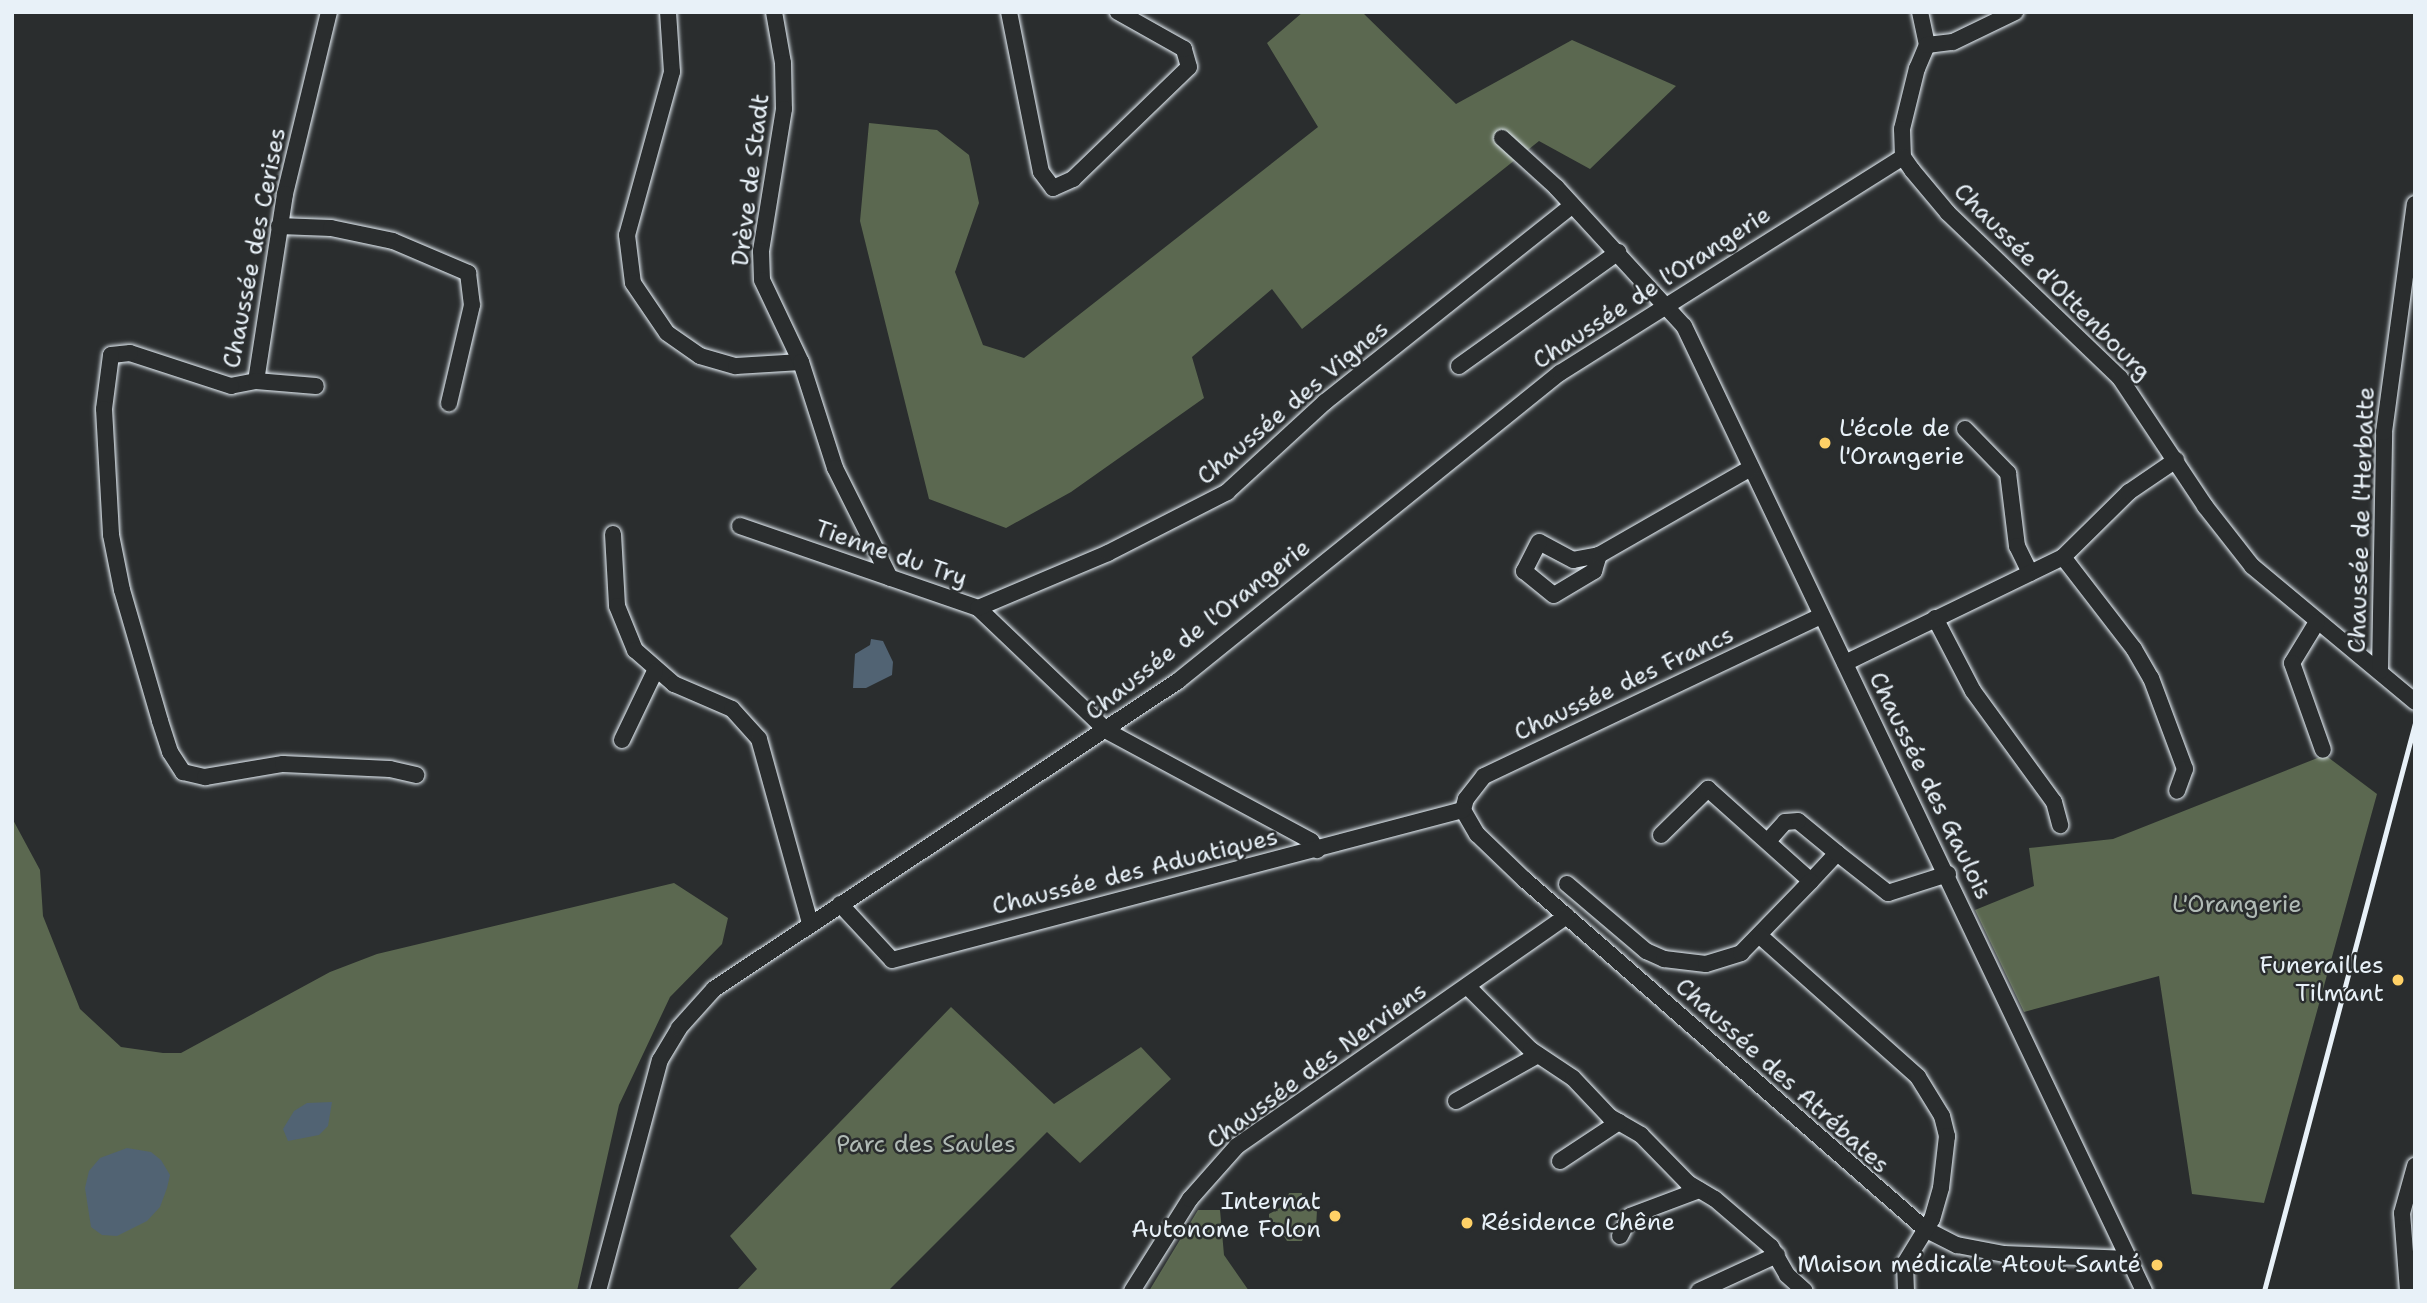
<!DOCTYPE html>
<html>
<head>
<meta charset="utf-8">
<style>
	body { margin:0 }
	#map { position:relative; width:2427px; height:1303px; overflow:hidden; background:#2a2d2e; font-family:"Shantell Sans",sans-serif }
	div>[style] { position:absolute }
	.green>* { inset:0; background:#5b6850 }
	.water>* { inset:0; background:#516373 }
	.roads { filter:drop-shadow(0 0 2px #e8f1f8) drop-shadow(0 0 2px #e8f1f8) }
	.street>* { height:16px; margin:-8px; padding:0 8px; transform-origin:8px; border-radius:8px; background:#2a2d2e }
	.rail>* { height:4.5px; margin:-2.25px; padding:0 2.25px; transform-origin:2.25px; border-radius:2.25px; background:#e8f1f8 }
	.dots>* { width:19px; height:19px; translate:-50% -50%; box-sizing:border-box; border:4px solid #2a2d2e; border-radius:50% }
	span { translate:-50% -50%; white-space:nowrap; text-align:center; line-height:1.15; -webkit-text-stroke:5px #2a2d2e; paint-order:stroke }
	.street-label { font-size:24px; color:#e8f1f8 }
	.poi-label { font-size:24px; color:#e8f1f8 }
	.left { translate:0 -50%; text-align:left }
	.right { translate:-100% -50%; text-align:right }
	.park-label { font-size:24px; color:#b0bab5 }
	.frame { position:absolute; inset:0; border:14px solid #e8f1f8; pointer-events:none }
</style>
</head>
<body>
<div id="map">
	<div class="green">
		<div style="clip-path:polygon(1303px 12px,1362px 12px,1456px 104px,1572px 40px,1676px 86px,1590px 169px,1539px 141px,1302px 329px,1272px 289px,1192px 357px,1204px 398px,1071px 492px,1006px 528px,929px 499px,860px 221px,869px 123px,937px 130px,969px 155px,979px 203px,955px 272px,983px 345px,1024px 358px,1318px 127px,1267px 43px)"></div>
		<div style="clip-path:polygon(2325px 755px,2377px 794px,2264px 1203px,2192px 1194px,2159px 976px,2024px 1012px,1975px 910px,2034px 886px,2029px 848px,2113px 839px)"></div>
		<div style="clip-path:polygon(12px 818px,40px 870px,43px 916px,80px 1009px,121px 1047px,163px 1053px,181px 1053px,330px 972px,377px 954px,674px 883px,728px 918px,722px 944px,670px 997px,619px 1105px,577px 1291px,12px 1291px)"></div>
		<div style="clip-path:polygon(951px 1007px,1054px 1104px,1141px 1047px,1171px 1079px,1080px 1163px,1047px 1132px,888px 1291px,736px 1291px,757px 1269px,730px 1236px)"></div>
		<div style="clip-path:polygon(1289px 1193px,1302px 1193px,1302px 1200px,1317px 1210px,1316px 1228px,1307px 1228px,1302px 1241px,1287px 1241px,1275px 1222px,1269px 1222px,1269px 1214px,1285px 1205px)"></div>
		<div style="clip-path:polygon(1198px 1210px,1220px 1210px,1224px 1255px,1249px 1291px,1149px 1291px)"></div>
	</div>
	<div class="water">
		<div style="clip-path:polygon(871px 639px,883px 641px,893px 662px,892px 675px,866px 688px,853px 688px,855px 654px,870px 645px)"></div>
		<div style="clip-path:polygon(332px 1102px,328px 1126px,319px 1135px,288px 1141px,283px 1129px,294px 1111px,307px 1103px)"></div>
		<div style="clip-path:polygon(127px 1148px,151px 1152px,161px 1160px,170px 1175px,167px 1188px,160px 1207px,147px 1221px,117px 1236px,102px 1235px,91px 1227px,85px 1188px,89px 1171px,100px 1158px)"></div>
	</div>
	<div class="roads">
		<div class="street">
			<div style="left:329px;top:12px;width:187px;rotate:103.6deg"></div>
			<div style="left:285px;top:194px;width:189px;rotate:98.8deg"></div>
			<div style="left:256px;top:381px;width:25px;rotate:169deg"></div>
			<div style="left:231px;top:386px;width:106px;rotate:-161.9deg"></div>
			<div style="left:130px;top:353px;width:19px;rotate:174deg"></div>
			<div style="left:111px;top:355px;width:54px;rotate:97.4deg"></div>
			<div style="left:104px;top:409px;width:126px;rotate:86.8deg"></div>
			<div style="left:111px;top:535px;width:56px;rotate:78.7deg"></div>
			<div style="left:122px;top:590px;width:136px;rotate:73.8deg"></div>
			<div style="left:160px;top:721px;width:33px;rotate:72deg"></div>
			<div style="left:170px;top:752px;width:24px;rotate:57deg"></div>
			<div style="left:183px;top:772px;width:23px;rotate:13deg"></div>
			<div style="left:205px;top:777px;width:79px;rotate:-9.5deg"></div>
			<div style="left:283px;top:764px;width:107px;rotate:2.7deg"></div>
			<div style="left:390px;top:769px;width:27px;rotate:13deg"></div>
			<div style="left:668px;top:12px;width:60px;rotate:86.2deg"></div>
			<div style="left:672px;top:72px;width:169px;rotate:105.4deg"></div>
			<div style="left:627px;top:235px;width:48px;rotate:82.9deg"></div>
			<div style="left:633px;top:283px;width:60px;rotate:55.8deg"></div>
			<div style="left:667px;top:333px;width:40px;rotate:34.9deg"></div>
			<div style="left:700px;top:356px;width:37px;rotate:16deg"></div>
			<div style="left:736px;top:366px;width:65px;rotate:-3.5deg"></div>
			<div style="left:774px;top:12px;width:52px;rotate:80deg"></div>
			<div style="left:783px;top:63px;width:46px;rotate:88.8deg"></div>
			<div style="left:784px;top:109px;width:144px;rotate:99.2deg"></div>
			<div style="left:761px;top:251px;width:29px;rotate:88deg"></div>
			<div style="left:762px;top:280px;width:91px;rotate:64.6deg"></div>
			<div style="left:801px;top:362px;width:111px;rotate:72.2deg"></div>
			<div style="left:835px;top:468px;width:123px;rotate:63.4deg"></div>
			<div style="left:1009px;top:12px;width:163px;rotate:78.7deg"></div>
			<div style="left:1041px;top:172px;width:20px;rotate:53deg"></div>
			<div style="left:1053px;top:188px;width:22px;rotate:-24deg"></div>
			<div style="left:1073px;top:179px;width:161px;rotate:-44deg"></div>
			<div style="left:1189px;top:67px;width:19px;rotate:-106deg"></div>
			<div style="left:1184px;top:49px;width:76px;rotate:-150.7deg"></div>
			<div style="left:1920px;top:12px;width:34px;rotate:78deg"></div>
			<div style="left:1927px;top:45px;width:25px;rotate:113deg"></div>
			<div style="left:1917px;top:68px;width:63px;rotate:103.8deg"></div>
			<div style="left:1902px;top:129px;width:28px;rotate:88deg"></div>
			<div style="left:1903px;top:157px;width:16px;rotate:55deg"></div>
			<div style="left:1912px;top:170px;width:56px;rotate:50.1deg"></div>
			<div style="left:1948px;top:213px;width:238px;rotate:43.8deg"></div>
			<div style="left:2120px;top:378px;width:154px;rotate:56.4deg"></div>
			<div style="left:2205px;top:506px;width:76px;rotate:51.9deg"></div>
			<div style="left:2252px;top:566px;width:212px;rotate:39.8deg"></div>
			<div style="left:1927px;top:45px;width:26px;rotate:-7deg"></div>
			<div style="left:1953px;top:42px;width:69px;rotate:-25.8deg"></div>
			<div style="left:1502px;top:138px;width:73px;rotate:42.2deg"></div>
			<div style="left:1556px;top:187px;width:189px;rotate:47.4deg"></div>
			<div style="left:1684px;top:326px;width:1069px;rotate:64.51deg"></div>
			<div style="left:279px;top:226px;width:52px;rotate:2.2deg"></div>
			<div style="left:331px;top:228px;width:63px;rotate:11.8deg"></div>
			<div style="left:393px;top:241px;width:82px;rotate:23.1deg"></div>
			<div style="left:468px;top:273px;width:32px;rotate:83deg"></div>
			<div style="left:472px;top:305px;width:101px;rotate:103.2deg"></div>
			<div style="left:1459px;top:366px;width:196px;rotate:-35.6deg"></div>
			<div style="left:256px;top:381px;width:60px;rotate:4.8deg"></div>
			<div style="left:1965px;top:429px;width:62px;rotate:45.7deg"></div>
			<div style="left:2008px;top:473px;width:74px;rotate:83deg"></div>
			<div style="left:2017px;top:546px;width:30px;rotate:64deg"></div>
			<div style="left:740px;top:526px;width:252px;rotate:19deg"></div>
			<div style="left:978px;top:608px;width:178px;rotate:43.6deg"></div>
			<div style="left:1107px;top:731px;width:232px;rotate:28.3deg"></div>
			<div style="left:1311px;top:841px;width:11px;rotate:56deg"></div>
			<div style="left:613px;top:534px;width:72px;rotate:86.8deg"></div>
			<div style="left:617px;top:606px;width:48px;rotate:67.8deg"></div>
			<div style="left:635px;top:650px;width:52px;rotate:41.1deg"></div>
			<div style="left:674px;top:684px;width:63px;rotate:23.3deg"></div>
			<div style="left:732px;top:709px;width:40px;rotate:48deg"></div>
			<div style="left:759px;top:739px;width:191px;rotate:74.5deg"></div>
			<div style="left:1599px;top:555px;width:26px;rotate:169deg"></div>
			<div style="left:1573px;top:560px;width:38px;rotate:-152deg"></div>
			<div style="left:1539px;top:542px;width:33px;rotate:117deg"></div>
			<div style="left:1524px;top:571px;width:38px;rotate:39deg"></div>
			<div style="left:1554px;top:595px;width:47px;rotate:-31deg"></div>
			<div style="left:1594px;top:571px;width:17px;rotate:-73deg"></div>
			<div style="left:1599px;top:555px;width:175px;rotate:-29.8deg"></div>
			<div style="left:2063px;top:557px;width:116px;rotate:52.3deg"></div>
			<div style="left:2134px;top:649px;width:34px;rotate:60deg"></div>
			<div style="left:2151px;top:678px;width:97px;rotate:69.5deg"></div>
			<div style="left:2185px;top:769px;width:23px;rotate:110deg"></div>
			<div style="left:978px;top:608px;width:141px;rotate:-22.9deg"></div>
			<div style="left:1108px;top:553px;width:134px;rotate:-27.1deg"></div>
			<div style="left:1227px;top:492px;width:133px;rotate:-42.6deg"></div>
			<div style="left:1325px;top:402px;width:315px;rotate:-38.5deg"></div>
			<div style="left:1935px;top:618px;width:82px;rotate:62.5deg"></div>
			<div style="left:1973px;top:691px;width:137px;rotate:53.9deg"></div>
			<div style="left:2054px;top:802px;width:24px;rotate:75deg"></div>
			<div style="left:2317px;top:622px;width:48px;rotate:121.4deg"></div>
			<div style="left:2292px;top:663px;width:92px;rotate:70.4deg"></div>
			<div style="left:1845px;top:663px;width:242px;rotate:-25.9deg"></div>
			<div style="left:2063px;top:557px;width:93px;rotate:-44.6deg"></div>
			<div style="left:2129px;top:492px;width:57px;rotate:-34.2deg"></div>
			<div style="left:2380px;top:671px;width:239px;rotate:-89deg"></div>
			<div style="left:2384px;top:432px;width:230px;rotate:-82.3deg"></div>
			<div style="left:622px;top:740px;width:76px;rotate:-64.4deg"></div>
			<div style="left:1463px;top:810px;width:28px;rotate:60deg"></div>
			<div style="left:1477px;top:834px;width:66px;rotate:43.8deg"></div>
			<div style="left:1525px;top:880px;width:531px;rotate:41.1deg"></div>
			<div style="left:1925px;top:1229px;width:36px;rotate:27deg"></div>
			<div style="left:1957px;top:1245px;width:48px;rotate:10.8deg"></div>
			<div style="left:2004px;top:1254px;width:125px;rotate:2.3deg"></div>
			<div style="left:1463px;top:810px;width:11px;rotate:-75deg"></div>
			<div style="left:1466px;top:799px;width:29px;rotate:-52deg"></div>
			<div style="left:1484px;top:776px;width:373px;rotate:-25.4deg"></div>
			<div style="left:1661px;top:835px;width:66px;rotate:-44.4deg"></div>
			<div style="left:1708px;top:789px;width:138px;rotate:41.8deg"></div>
			<div style="left:1811px;top:881px;width:38px;rotate:-47deg"></div>
			<div style="left:1837px;top:853px;width:50px;rotate:-140.6deg"></div>
			<div style="left:1798px;top:821px;width:13px;rotate:176deg"></div>
			<div style="left:1785px;top:822px;width:24px;rotate:132deg"></div>
			<div style="left:1837px;top:853px;width:65px;rotate:38.1deg"></div>
			<div style="left:1888px;top:893px;width:63px;rotate:-17.6deg"></div>
			<div style="left:1567px;top:884px;width:104px;rotate:40.3deg"></div>
			<div style="left:1646px;top:951px;width:20px;rotate:24deg"></div>
			<div style="left:1664px;top:959px;width:42px;rotate:6.8deg"></div>
			<div style="left:1706px;top:964px;width:37px;rotate:-17deg"></div>
			<div style="left:1741px;top:953px;width:100px;rotate:-45.8deg"></div>
			<div style="left:840px;top:904px;width:76px;rotate:47.1deg"></div>
			<div style="left:892px;top:960px;width:590px;rotate:-14.72deg"></div>
			<div style="left:1760px;top:936px;width:212px;rotate:41.7deg"></div>
			<div style="left:1918px;top:1077px;width:46px;rotate:58.4deg"></div>
			<div style="left:1942px;top:1116px;width:21px;rotate:76deg"></div>
			<div style="left:1947px;top:1136px;width:52px;rotate:96.6deg"></div>
			<div style="left:1941px;top:1188px;width:32px;rotate:106deg"></div>
			<div style="left:1932px;top:1219px;width:52px;rotate:121.5deg"></div>
			<div style="left:1905px;top:1263px;width:28px;rotate:88deg"></div>
			<div style="left:1467px;top:986px;width:91px;rotate:45deg"></div>
			<div style="left:1531px;top:1050px;width:50px;rotate:33.7deg"></div>
			<div style="left:1573px;top:1078px;width:54px;rotate:46.5deg"></div>
			<div style="left:1610px;top:1117px;width:36px;rotate:30deg"></div>
			<div style="left:1641px;top:1135px;width:67px;rotate:45.6deg"></div>
			<div style="left:1688px;top:1183px;width:31px;rotate:31deg"></div>
			<div style="left:1715px;top:1199px;width:74px;rotate:40.6deg"></div>
			<div style="left:1771px;top:1247px;width:32px;rotate:60deg"></div>
			<div style="left:1787px;top:1275px;width:24px;rotate:42deg"></div>
			<div style="left:1456px;top:1101px;width:94px;rotate:-29.3deg"></div>
			<div style="left:1560px;top:1161px;width:71px;rotate:-33.5deg"></div>
			<div style="left:1620px;top:1236px;width:22px;rotate:-63deg"></div>
			<div style="left:1630px;top:1216px;width:74px;rotate:-20.6deg"></div>
			<div style="left:598px;top:1291px;width:239px;rotate:-75deg"></div>
			<div style="left:660px;top:1060px;width:37px;rotate:-59deg"></div>
			<div style="left:679px;top:1028px;width:52px;rotate:-48.1deg"></div>
			<div style="left:714px;top:989px;width:557px;rotate:-33.58deg"></div>
			<div style="left:1178px;top:681px;width:491px;rotate:-38.9deg"></div>
			<div style="left:1560px;top:373px;width:405px;rotate:-32.2deg"></div>
			<div style="left:1132px;top:1291px;width:109px;rotate:-57.8deg"></div>
			<div style="left:1190px;top:1199px;width:71px;rotate:-48.4deg"></div>
			<div style="left:1237px;top:1146px;width:402px;rotate:-34.9deg"></div>
			<div style="left:1699px;top:1291px;width:86px;rotate:-24.8deg"></div>
			<div style="left:2408px;top:1291px;width:78px;rotate:-94.4deg"></div>
			<div style="left:2402px;top:1213px;width:49px;rotate:-74.5deg"></div>
		</div>
	</div>
	<div class="rail">
		<div style="left:2264px;top:1291px;width:588px;rotate:-75.11deg"></div>
	</div>
	<div class="dots">
		<div style="left:1825px;top:443px;background:#ffd166"></div>
		<div style="left:2398px;top:980px;background:#ffd166"></div>
		<div style="left:1335px;top:1216px;background:#ffd166"></div>
		<div style="left:1467px;top:1223px;background:#ffd166"></div>
		<div style="left:2157px;top:1265px;background:#ffd166"></div>
	</div>
	<div class="street-label">
		<span style="left:751px;top:180px;rotate:-83deg">Drève de Stadt</span>
		<span style="left:255px;top:248px;rotate:-79deg">Chaussée des Cerises</span>
		<span style="left:2052px;top:282px;rotate:45deg">Chaussée d'Ottenbourg</span>
		<span style="left:1652px;top:288px;rotate:-33deg">Chaussée de l'Orangerie</span>
		<span style="left:1293px;top:403px;rotate:-40deg">Chaussée des Vignes</span>
		<span style="left:2362px;top:520px;rotate:-88deg">Chaussée de l'Herbatte</span>
		<span style="left:891px;top:554px;rotate:19deg">Tienne du Try</span>
		<span style="left:1198px;top:630px;rotate:-38deg">Chaussée de l'Orangerie</span>
		<span style="left:1624px;top:684px;rotate:-25deg">Chaussée des Francs</span>
		<span style="left:1930px;top:786px;rotate:64deg">Chaussée des Gaulois</span>
		<span style="left:1135px;top:872px;rotate:-14deg">Chaussée des Aduatiques</span>
		<span style="left:1317px;top:1066px;rotate:-36deg">Chaussée des Nerviens</span>
		<span style="left:1782px;top:1076px;rotate:42deg">Chaussée des Atrébates</span>
	</div>
	<div class="poi-label">
		<span class="left" style="left:1839px;top:443px">L'école de<br>l'Orangerie</span>
		<span class="right" style="left:2384px;top:980px">Funerailles<br>Tilmant</span>
		<span class="right" style="left:1321px;top:1216px">Internat<br>Autonome Folon</span>
		<span class="left" style="left:1481px;top:1223px">Résidence Chêne</span>
		<span class="right" style="left:2141px;top:1265px">Maison médicale Atout Santé</span>
	</div>
	<div class="park-label">
		<span style="left:2237px;top:905px">L'Orangerie</span>
		<span style="left:926px;top:1145px">Parc des Saules</span>
	</div>
	<div class="frame"></div>
</div>
</body>
</html>
